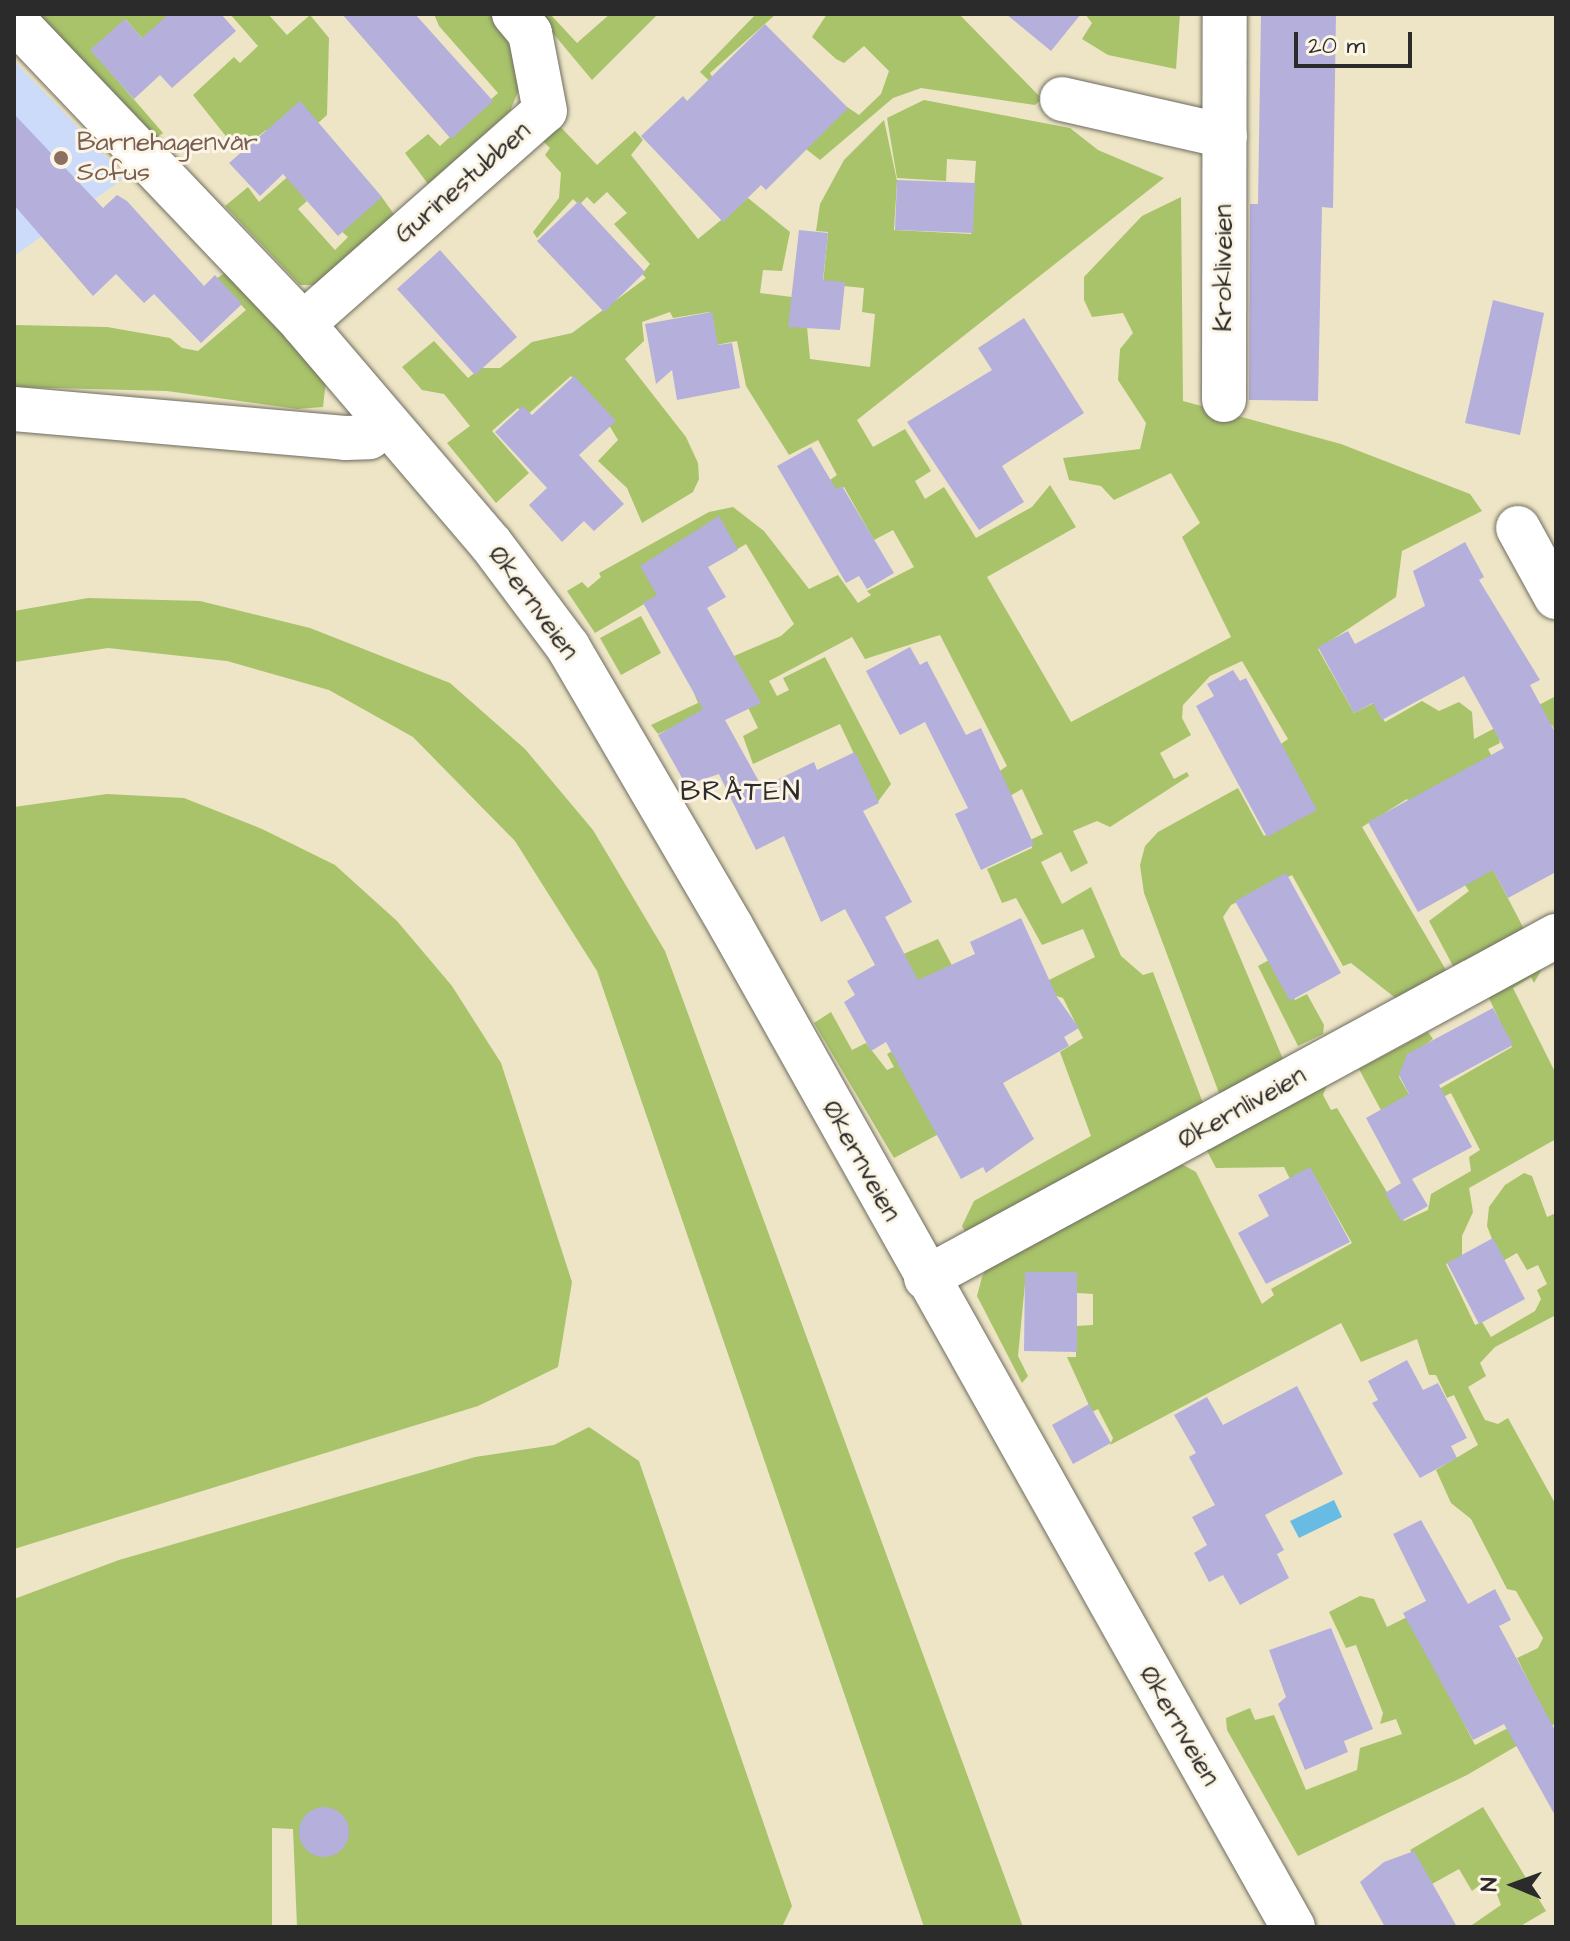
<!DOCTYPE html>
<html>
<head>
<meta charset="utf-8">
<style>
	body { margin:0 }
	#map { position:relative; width:1570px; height:1941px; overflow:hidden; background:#ede5c5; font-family:"Architects Daughter",sans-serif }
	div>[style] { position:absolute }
	.built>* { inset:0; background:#cbdbf9 }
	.green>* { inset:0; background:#a8c36a }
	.water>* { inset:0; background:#68bce4 }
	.building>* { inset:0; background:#b5afdc }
	.round { border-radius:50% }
	.roads { filter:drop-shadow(0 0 2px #6f6c61) drop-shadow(0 0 2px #6f6c61) }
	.minor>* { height:44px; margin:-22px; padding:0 22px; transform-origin:22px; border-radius:22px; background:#fff }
	.dots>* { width:22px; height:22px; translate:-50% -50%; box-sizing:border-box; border:4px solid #fcf5e5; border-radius:50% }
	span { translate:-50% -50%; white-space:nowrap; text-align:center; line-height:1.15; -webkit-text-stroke:6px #fcf5e5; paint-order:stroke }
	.education-label { font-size:26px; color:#785e54 }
	.left { translate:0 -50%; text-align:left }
	.street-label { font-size:26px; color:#2b2b2b }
	.neighbourhood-label { font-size:28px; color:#2b2b2b; letter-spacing:2px }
	.frame { position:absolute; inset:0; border:16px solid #2b2b2b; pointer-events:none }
	.north { position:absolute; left:1474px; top:1845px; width:80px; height:80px; -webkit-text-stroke:6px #fcf5e5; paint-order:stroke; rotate:271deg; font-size:22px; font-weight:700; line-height:32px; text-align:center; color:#2b2b2b }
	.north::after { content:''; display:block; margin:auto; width:28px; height:36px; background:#2b2b2b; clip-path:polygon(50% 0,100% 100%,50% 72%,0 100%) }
	.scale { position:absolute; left:1294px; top:32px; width:118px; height:36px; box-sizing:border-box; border:4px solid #2b2b2b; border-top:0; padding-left:10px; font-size:24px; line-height:28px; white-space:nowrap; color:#2b2b2b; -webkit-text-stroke:6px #fcf5e5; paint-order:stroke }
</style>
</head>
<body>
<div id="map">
	<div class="built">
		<div style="clip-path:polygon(14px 61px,126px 177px,14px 256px)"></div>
	</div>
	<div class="green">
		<div style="clip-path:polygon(34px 14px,170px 14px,143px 39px,126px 20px,92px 51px,163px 133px,153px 140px)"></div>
		<div style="clip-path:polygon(230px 14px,268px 14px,287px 35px,310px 15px,329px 38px,327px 115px,318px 123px,301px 194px,307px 201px,298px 209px,335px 250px,348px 237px,341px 231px,381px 196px,396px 217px,319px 285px,300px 285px,225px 206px,248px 187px,259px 202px,300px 166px,266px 130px,255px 139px,243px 134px,229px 140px,193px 95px,234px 57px,240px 63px,258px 46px)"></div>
		<div style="clip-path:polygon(434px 14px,494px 14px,519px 65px,518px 92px,510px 111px,428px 184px,405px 153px,428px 134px,440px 146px,498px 93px,439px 26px)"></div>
		<div style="clip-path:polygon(537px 14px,550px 14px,577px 43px,610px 14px,658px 14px,592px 80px)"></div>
		<div style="clip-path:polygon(756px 14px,776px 14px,710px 73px,721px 92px,700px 72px)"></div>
		<div style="clip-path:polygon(827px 14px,959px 14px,1042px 99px,1035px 105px,921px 88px,893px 98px,820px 160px,806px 149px,847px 107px,859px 115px,881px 94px,889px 71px,864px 46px,844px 63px,836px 59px,812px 37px)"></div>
		<div style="clip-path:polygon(1085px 14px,1180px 14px,1176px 69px,1108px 55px,1082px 39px,1092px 23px)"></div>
		<div style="clip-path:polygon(924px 100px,1070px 128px,1098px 150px,1164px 178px,857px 420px,873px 447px,905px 429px,931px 471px,915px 481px,925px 499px,944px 487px,976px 538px,1032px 507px,1050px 485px,1076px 527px,987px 577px,1071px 722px,1231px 637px,1182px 537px,1200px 523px,1171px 473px,1114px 500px,1101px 486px,1069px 480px,1063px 458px,1140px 449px,1146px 423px,1118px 380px,1120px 349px,1133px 333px,1123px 313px,1092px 317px,1084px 300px,1084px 277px,1142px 216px,1181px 197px,1183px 401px,1341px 444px,1470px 494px,1482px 511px,1402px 551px,1396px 597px,1318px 649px,1354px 713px,1374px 703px,1385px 722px,1422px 701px,1439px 711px,1459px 702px,1472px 712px,1474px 739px,1556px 696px,1556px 733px,1552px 725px,1533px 735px,1499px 738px,1500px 743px,1488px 749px,1527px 823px,1490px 864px,1524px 929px,1453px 966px,1429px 921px,1469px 891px,1407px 799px,1362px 827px,1446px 970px,1398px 1000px,1351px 963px,1343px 966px,1292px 875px,1231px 905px,1223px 917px,1283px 1059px,1226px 1095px,1219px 1093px,1144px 893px,1140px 865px,1145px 846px,1158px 832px,1238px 788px,1264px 836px,1314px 809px,1274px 749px,1288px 739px,1242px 661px,1210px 676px,1183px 705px,1182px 718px,1191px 735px,1160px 753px,1174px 779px,1187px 772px,1189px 776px,1110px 827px,1097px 821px,1073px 831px,1088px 863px,1071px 872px,1061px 852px,1041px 862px,1062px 904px,1091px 887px,1121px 956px,1143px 975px,1153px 972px,1203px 1103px,967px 1235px,962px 1226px,974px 1201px,1091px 1136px,1060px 1052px,1083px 1038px,1063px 998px,1047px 993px,1003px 1003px,1095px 957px,1083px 929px,1042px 945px,1016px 898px,1002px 903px,987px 869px,1032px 848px,1030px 840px,1043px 834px,1022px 789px,1010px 796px,988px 779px,1007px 766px,940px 635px,865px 659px,852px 637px,769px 681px,777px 696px,789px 690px,783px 678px,825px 657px,891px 784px,877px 803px,840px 724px,753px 764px,743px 736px,758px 728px,742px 695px,658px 734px,651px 725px,698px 703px,692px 688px,734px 656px,781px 636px,794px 624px,746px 544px,595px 633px,567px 591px,582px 582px,588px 588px,601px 577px,599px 573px,709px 512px,733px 507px,764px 531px,809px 589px,838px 575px,858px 603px,871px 595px,867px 591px,914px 567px,893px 530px,874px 540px,844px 487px,836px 491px,830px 480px,837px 475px,818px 440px,789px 455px,746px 386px,737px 341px,716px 345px,709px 312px,673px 318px,670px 312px,642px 322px,644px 341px,625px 359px,686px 437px,698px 463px,699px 479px,693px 492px,642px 523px,627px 488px,598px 461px,618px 440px,609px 425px,612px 421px,571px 376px,526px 416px,518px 408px,492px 431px,529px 473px,496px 503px,447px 443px,470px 426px,444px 394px,422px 390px,402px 367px,434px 341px,468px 378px,481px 368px,500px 368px,532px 342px,572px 333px,646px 278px,642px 274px,650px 264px,614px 224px,627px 213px,607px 192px,594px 204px,587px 197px,579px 205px,573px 199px,537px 238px,533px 232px,559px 198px,561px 173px,545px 155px,550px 148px,538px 136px,551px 117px,597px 165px,635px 131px,643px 140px,631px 155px,698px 239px,748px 198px,790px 232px,782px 271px,763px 270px,760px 293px,792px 297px,807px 327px,810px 359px,870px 367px,875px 314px,862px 312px,864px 288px,823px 284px,828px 232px,816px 231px,820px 204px,844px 160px,884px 120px,897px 181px,894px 230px,971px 234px,976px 161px,947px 159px,946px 181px,897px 178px,887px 118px)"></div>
		<div style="clip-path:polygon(226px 272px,326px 381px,323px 407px,297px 409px,167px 391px,14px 387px,14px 325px,107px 327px,170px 338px,182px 348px,198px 351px,246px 310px,216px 279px)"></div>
		<div style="clip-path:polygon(88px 598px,200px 601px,310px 628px,450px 683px,525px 749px,593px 830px,665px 951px,1023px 1927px,924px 1927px,597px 971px,515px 841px,413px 737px,329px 690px,227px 661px,108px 648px,14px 662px,14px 611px)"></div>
		<div style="clip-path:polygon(641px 616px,661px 653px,621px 675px,600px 638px)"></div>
		<div style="clip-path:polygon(107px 794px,184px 798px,262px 829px,335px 865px,397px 921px,452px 986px,501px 1063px,572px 1282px,558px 1367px,478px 1406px,14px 1549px,14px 807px)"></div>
		<div style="clip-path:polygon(938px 939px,984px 1026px,963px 1121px,894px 1158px,814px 1023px,831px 1012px,852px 1050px,866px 1043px,887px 1070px,894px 1067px,887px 1054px,927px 1032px,885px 962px)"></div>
		<div style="clip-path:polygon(1273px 958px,1295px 1000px,1307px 994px,1324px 1025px,1323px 1034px,1298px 1046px,1258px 966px)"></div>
		<div style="clip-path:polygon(1543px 967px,1534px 983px,1531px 977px,1513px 988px,1556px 1074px,1556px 1139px,1469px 1188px,1473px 1212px,1462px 1236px,1462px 1257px,1446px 1264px,1475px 1325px,1482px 1322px,1491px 1337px,1535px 1311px,1541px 1299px,1537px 1290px,1547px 1284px,1538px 1265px,1527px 1270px,1517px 1253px,1501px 1262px,1487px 1226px,1489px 1207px,1505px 1185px,1524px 1173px,1532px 1176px,1547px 1217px,1556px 1213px,1556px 1315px,1495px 1347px,1480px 1363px,1486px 1376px,1468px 1387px,1485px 1420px,1498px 1424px,1508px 1418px,1556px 1505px,1556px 1723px,1467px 1775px,1298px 1856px,1227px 1730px,1226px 1718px,1250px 1708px,1255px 1720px,1274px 1715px,1306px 1790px,1357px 1770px,1360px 1748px,1402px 1734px,1396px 1719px,1380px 1724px,1383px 1713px,1356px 1645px,1346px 1648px,1329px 1612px,1360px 1596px,1374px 1599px,1387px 1627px,1409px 1616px,1475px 1745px,1543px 1710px,1517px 1658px,1538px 1648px,1543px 1638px,1516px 1591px,1507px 1589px,1471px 1519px,1451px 1503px,1436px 1470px,1478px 1445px,1454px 1395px,1447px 1398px,1436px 1375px,1429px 1375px,1417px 1339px,1361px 1362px,1341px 1323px,1110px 1445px,1113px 1438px,1098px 1409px,1092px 1412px,1067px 1357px,1076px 1357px,1076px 1326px,1093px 1325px,1093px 1294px,1077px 1293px,1077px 1274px,1026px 1273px,1018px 1356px,1028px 1376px,1022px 1383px,977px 1296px,982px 1277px,988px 1265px,1178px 1162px,1196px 1172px,1262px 1304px,1274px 1295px,1271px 1289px,1352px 1243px,1310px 1168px,1290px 1179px,1284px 1167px,1216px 1168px,1205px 1147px,1327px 1085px,1323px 1095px,1331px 1110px,1337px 1108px,1404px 1221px,1428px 1210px,1431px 1194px,1471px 1171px,1469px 1157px,1480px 1150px,1451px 1093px,1443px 1097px,1439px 1089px,1512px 1047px,1488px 996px)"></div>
		<div style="clip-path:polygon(1428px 1032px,1433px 1039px,1408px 1058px,1399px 1077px,1411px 1098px,1383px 1114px,1359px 1069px)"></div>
		<div style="clip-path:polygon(589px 1427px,639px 1461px,792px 1906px,782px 1927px,297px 1927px,293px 1829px,272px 1828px,272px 1927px,14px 1927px,14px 1599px,119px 1560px,475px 1457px,554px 1445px)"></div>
		<div style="clip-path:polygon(1483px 1807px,1546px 1911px,1519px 1927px,1469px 1927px,1501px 1905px,1492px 1881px,1486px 1880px,1472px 1891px,1459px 1869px,1432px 1884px,1410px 1850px)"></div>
	</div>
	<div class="water">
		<div style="clip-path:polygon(1334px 1500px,1342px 1517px,1299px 1538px,1290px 1521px)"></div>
	</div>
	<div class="building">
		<div style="clip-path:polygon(169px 14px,221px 14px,236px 31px,172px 88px,160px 75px,134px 99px,90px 50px,125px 19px,142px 38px)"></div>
		<div style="clip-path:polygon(342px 14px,415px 14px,493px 101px,451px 139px)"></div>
		<div style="clip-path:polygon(1006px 14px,1081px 14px,1051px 51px)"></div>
		<div style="clip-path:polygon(1261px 14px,1336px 14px,1333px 208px,1322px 207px,1318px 401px,1249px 400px,1250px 204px,1258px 204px)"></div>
		<div style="clip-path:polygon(765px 24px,848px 108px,766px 190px,761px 185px,723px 222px,641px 136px,683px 96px,687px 101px)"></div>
		<div style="clip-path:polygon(300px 101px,382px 197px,338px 236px,283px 174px,260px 196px,229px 163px)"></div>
		<div style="clip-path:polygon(14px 114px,103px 208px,117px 195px,127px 201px,204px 286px,215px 275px,242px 304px,201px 343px,154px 294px,144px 303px,116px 274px,93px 296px,14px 205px)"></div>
		<div style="clip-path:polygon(897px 180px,975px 183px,973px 233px,895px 230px)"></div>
		<div style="clip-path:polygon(579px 201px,645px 272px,604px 312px,537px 241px)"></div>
		<div style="clip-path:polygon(799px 230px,828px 233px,823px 280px,845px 282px,840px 330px,788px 327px)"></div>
		<div style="clip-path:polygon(440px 250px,517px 337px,475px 375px,397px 289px)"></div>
		<div style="clip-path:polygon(1493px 300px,1544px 313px,1520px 435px,1465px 423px)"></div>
		<div style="clip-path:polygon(712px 312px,718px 345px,732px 343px,740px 388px,677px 400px,672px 370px,656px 384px,645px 324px)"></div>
		<div style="clip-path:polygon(1024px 318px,1084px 413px,1002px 466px,1024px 502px,979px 530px,907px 422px,992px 370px,978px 348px)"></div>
		<div style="clip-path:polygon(574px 376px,616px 421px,579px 455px,624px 504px,594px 531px,584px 521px,562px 542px,529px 505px,547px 488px,495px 432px,523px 406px,532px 415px)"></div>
		<div style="clip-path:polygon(811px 447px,836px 489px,842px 486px,894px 573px,867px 589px,859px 576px,846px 583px,777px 466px)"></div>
		<div style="clip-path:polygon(719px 516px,738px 550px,708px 567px,726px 597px,707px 608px,761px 703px,725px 720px,762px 787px,814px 762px,817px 770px,855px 752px,879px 803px,863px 811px,912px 902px,885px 917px,918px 980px,975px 954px,970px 942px,1021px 918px,1057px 997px,1079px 1028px,1064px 1037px,1069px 1046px,1003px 1083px,1034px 1139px,986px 1173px,983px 1167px,961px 1179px,886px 1042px,871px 1051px,844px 1002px,855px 995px,847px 981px,875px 965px,845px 909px,821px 922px,784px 836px,756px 850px,719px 774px,686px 785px,658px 735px,703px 709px,643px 603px,657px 595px,640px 566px)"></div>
		<div style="clip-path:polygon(1465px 542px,1484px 577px,1479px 580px,1540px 680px,1530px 685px,1556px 734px,1556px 872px,1508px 898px,1493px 870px,1418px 912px,1368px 822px,1504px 748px,1464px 676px,1382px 720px,1373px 703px,1354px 713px,1318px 647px,1348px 631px,1355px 644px,1425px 606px,1413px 571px)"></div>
		<div style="clip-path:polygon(910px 647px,920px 665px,927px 661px,966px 735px,981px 728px,1034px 845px,981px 870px,955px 814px,968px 808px,925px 722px,900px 735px,866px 671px)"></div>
		<div style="clip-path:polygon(1233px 670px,1240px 681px,1246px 678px,1317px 810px,1267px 837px,1196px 706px,1214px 696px,1207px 684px)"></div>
		<div style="clip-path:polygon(1286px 873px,1341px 973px,1290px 1001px,1235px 901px)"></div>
		<div style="clip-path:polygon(1493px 1008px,1513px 1045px,1439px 1085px,1472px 1147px,1412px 1179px,1428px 1206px,1401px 1221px,1385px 1193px,1401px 1183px,1366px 1118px,1409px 1094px,1399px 1075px,1407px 1054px)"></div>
		<div style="clip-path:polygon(1310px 1167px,1350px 1242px,1266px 1284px,1238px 1233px,1269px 1216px,1258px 1195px)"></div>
		<div style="clip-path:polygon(1493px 1238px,1525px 1299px,1479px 1324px,1447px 1263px)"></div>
		<div style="clip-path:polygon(1025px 1272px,1077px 1272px,1077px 1352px,1024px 1351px)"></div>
		<div style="clip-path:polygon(1407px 1360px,1423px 1390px,1438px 1383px,1467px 1438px,1451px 1446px,1457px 1458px,1420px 1478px,1372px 1403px,1378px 1400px,1368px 1381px)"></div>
		<div style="clip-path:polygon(1297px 1386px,1343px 1474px,1265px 1515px,1284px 1550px,1277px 1554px,1289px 1578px,1240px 1605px,1223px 1575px,1209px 1582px,1194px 1553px,1207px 1545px,1192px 1517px,1215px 1505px,1189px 1457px,1196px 1453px,1174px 1415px,1207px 1397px,1223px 1425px)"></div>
		<div style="clip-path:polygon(1089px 1404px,1111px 1443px,1073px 1464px,1052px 1425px)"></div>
		<div style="clip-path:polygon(1421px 1520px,1468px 1604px,1495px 1589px,1511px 1620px,1499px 1626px,1556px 1732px,1556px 1817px,1504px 1724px,1473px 1740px,1403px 1613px,1426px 1601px,1393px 1534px)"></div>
		<div style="clip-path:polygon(1331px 1628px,1373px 1729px,1344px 1741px,1348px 1752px,1305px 1770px,1278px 1704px,1286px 1697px,1269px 1650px)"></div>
		<div class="round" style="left:299px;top:1807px;width:50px;height:50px"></div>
		<div style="clip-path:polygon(1414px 1851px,1457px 1927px,1385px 1927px,1360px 1882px,1384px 1862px)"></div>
	</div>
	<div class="roads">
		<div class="minor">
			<div style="left:14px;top:20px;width:419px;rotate:46.4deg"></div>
			<div style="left:303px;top:324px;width:289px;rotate:49.5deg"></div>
			<div style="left:491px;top:544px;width:129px;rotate:53.2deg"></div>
			<div style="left:568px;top:647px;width:323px;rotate:59.7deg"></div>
			<div style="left:731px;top:926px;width:1148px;rotate:60.69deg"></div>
			<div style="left:1062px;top:99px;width:167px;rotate:12.8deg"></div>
			<div style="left:303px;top:324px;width:322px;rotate:-41.4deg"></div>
			<div style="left:545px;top:111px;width:79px;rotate:-100.9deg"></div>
			<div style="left:530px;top:33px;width:25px;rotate:-130deg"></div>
			<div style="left:1224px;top:400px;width:386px;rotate:-89.9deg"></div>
			<div style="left:14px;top:409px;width:332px;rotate:5deg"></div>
			<div style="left:345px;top:438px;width:24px;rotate:-2deg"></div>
			<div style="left:369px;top:437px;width:22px;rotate:-34deg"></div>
			<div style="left:1518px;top:528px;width:79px;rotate:61.2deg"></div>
			<div style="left:926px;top:1278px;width:717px;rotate:-28.5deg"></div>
		</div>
	</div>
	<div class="dots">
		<div style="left:61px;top:158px;background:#8d6e63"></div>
	</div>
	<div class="education-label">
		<span class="left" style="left:77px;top:158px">Barnehagenvår<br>Sofus</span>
	</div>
	<div class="street-label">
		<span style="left:463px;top:183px;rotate:-41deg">Gurinestubben</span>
		<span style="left:1224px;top:268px;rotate:-90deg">Krokliveien</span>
		<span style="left:533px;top:603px;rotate:54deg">Økernveien</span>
		<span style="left:1242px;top:1108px;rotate:-29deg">Økernliveien</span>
		<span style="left:861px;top:1161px;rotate:61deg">Økernveien</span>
		<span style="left:1179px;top:1726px;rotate:60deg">Økernveien</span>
	</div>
	<div class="neighbourhood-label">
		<span style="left:741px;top:792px">BRÅTEN</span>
	</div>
	<div class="frame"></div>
	<div class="north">N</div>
	<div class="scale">20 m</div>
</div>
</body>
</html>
